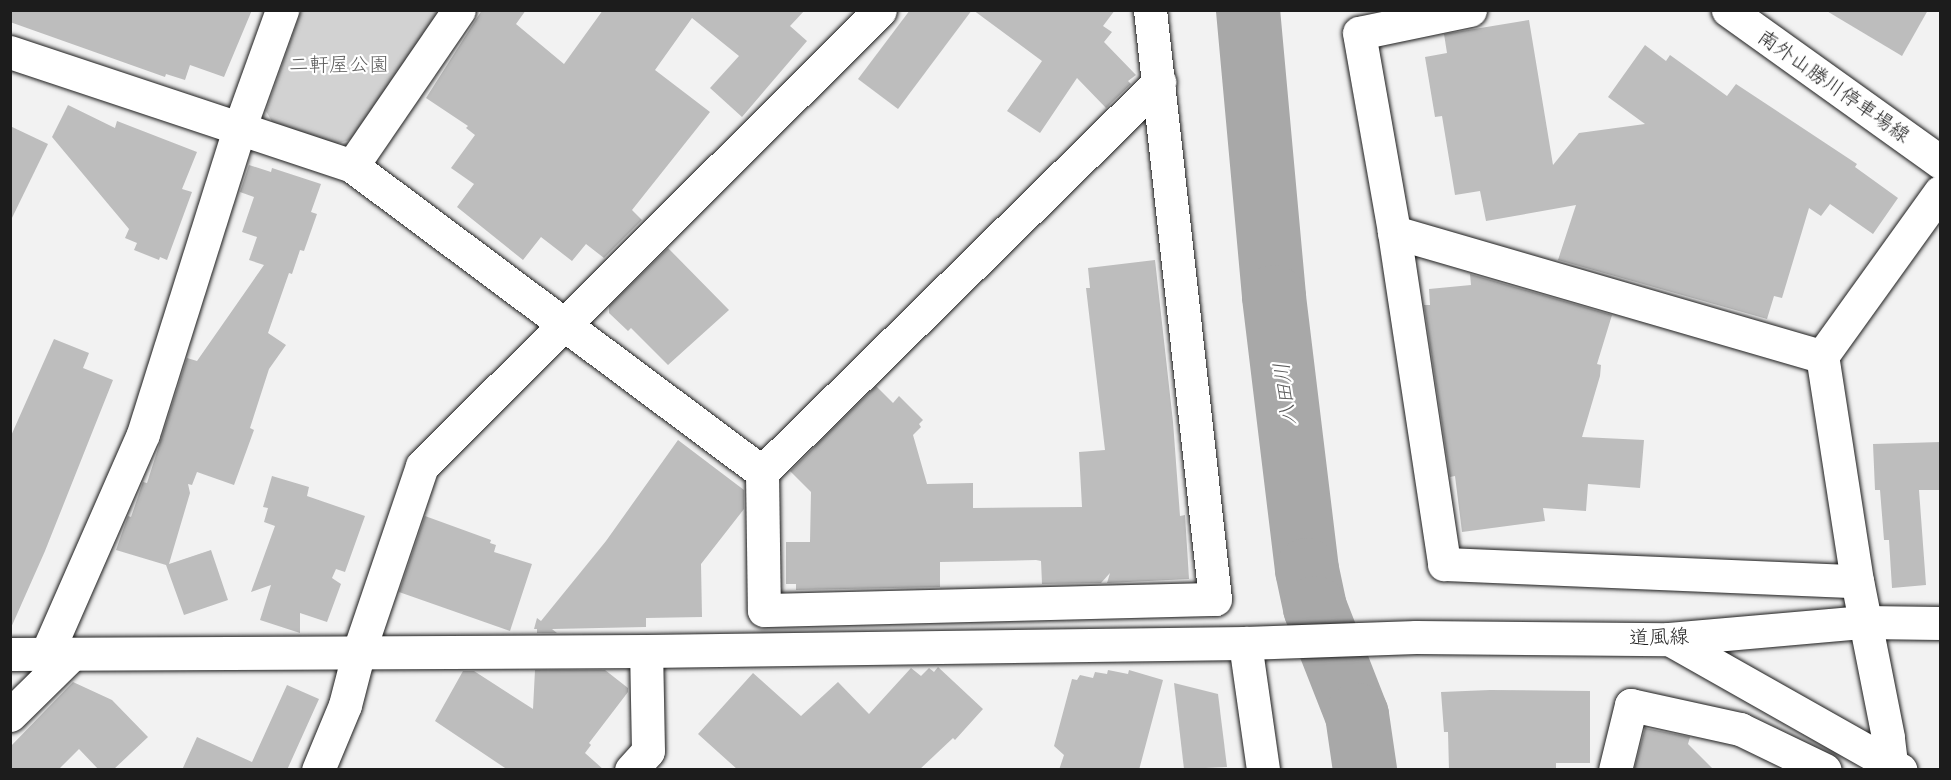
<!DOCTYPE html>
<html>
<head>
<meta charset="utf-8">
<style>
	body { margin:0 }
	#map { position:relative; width:1951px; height:780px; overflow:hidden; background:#f2f2f2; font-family:Itim,"Klee One",sans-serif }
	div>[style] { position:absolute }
	.green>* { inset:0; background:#d2d2d2 }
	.river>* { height:64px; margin:-32px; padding:0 32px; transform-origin:32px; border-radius:32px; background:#a8a8a8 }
	.building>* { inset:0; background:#bdbdbd }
	.roads { filter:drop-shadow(0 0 2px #1c1c1c) drop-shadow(0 0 2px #1c1c1c) }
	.minor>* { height:33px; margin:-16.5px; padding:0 16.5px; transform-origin:16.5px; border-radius:16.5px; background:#fff }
	.tertiary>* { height:33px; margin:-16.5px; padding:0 16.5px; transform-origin:16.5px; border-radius:16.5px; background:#fff }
	.secondary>* { height:33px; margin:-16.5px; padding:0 16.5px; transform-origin:16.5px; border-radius:16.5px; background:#fff }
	span { translate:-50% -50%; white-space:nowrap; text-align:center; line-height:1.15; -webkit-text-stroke:4.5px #fff; paint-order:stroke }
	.park-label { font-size:20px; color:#5c5c5c }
	.street-label { font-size:20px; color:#1c1c1c }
	.water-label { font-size:21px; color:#5b5b5b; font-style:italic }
	.frame { position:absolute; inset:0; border:12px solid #1c1c1c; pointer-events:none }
</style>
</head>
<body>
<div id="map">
	<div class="green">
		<div style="clip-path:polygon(301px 11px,440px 11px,352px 139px,337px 144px,274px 125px,266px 111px)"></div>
	</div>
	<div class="river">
		<div style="left:1248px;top:10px;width:288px;rotate:84.8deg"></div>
		<div style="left:1274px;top:297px;width:275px;rotate:83.1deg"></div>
		<div style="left:1307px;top:570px;width:39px;rotate:78deg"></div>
		<div style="left:1315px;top:608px;width:115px;rotate:68.6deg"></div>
		<div style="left:1357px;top:715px;width:56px;rotate:81.7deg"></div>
	</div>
	<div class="building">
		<div style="clip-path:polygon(10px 10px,252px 10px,224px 77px,190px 65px,185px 80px,166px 74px,165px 77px,10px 22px)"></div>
		<div style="clip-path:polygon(482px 10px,526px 10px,516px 24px,564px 64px,603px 10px,805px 10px,790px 26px,807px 41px,742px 117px,710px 88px,739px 56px,692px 18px,655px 70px,710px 112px,632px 210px,642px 220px,604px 258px,586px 244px,572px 261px,541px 237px,523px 260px,457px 207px,474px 184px,451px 168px,475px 135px,466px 128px,468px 126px,426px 98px)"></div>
		<div style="clip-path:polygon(910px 10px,972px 10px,898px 109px,858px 79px)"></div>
		<div style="clip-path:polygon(973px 10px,1115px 10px,1103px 26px,1112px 32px,1104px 42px,1136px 75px,1128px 81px,1131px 84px,1106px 108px,1077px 78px,1040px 133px,1007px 111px,1042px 61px)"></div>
		<div style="clip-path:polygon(1825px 10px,1928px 10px,1902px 56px)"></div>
		<div style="clip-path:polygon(1529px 20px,1553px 165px,1579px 133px,1645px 124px,1608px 97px,1645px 45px,1666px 61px,1670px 55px,1727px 96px,1736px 84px,1857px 164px,1855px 167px,1898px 198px,1873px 234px,1830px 204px,1821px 216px,1809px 208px,1782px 298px,1774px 296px,1767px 319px,1558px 260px,1576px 205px,1486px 221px,1480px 191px,1455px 195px,1442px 116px,1435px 117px,1425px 57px,1447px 53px,1444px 34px)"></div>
		<div style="clip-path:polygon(68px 105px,115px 128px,117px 121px,197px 152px,182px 189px,192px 192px,167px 260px,160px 257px,159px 260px,134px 250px,137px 243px,125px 238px,129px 229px,52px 137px)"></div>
		<div style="clip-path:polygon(10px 126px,48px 144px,10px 222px)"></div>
		<div style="clip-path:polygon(249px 165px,271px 172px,272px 168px,321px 184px,311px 212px,317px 214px,304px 251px,300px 250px,292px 274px,289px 273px,268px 333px,286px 345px,269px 369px,250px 428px,254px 430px,234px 485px,197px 472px,192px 485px,188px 484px,190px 493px,169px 564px,211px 550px,228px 600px,184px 615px,166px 565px,116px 550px,128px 516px,131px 517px,143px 482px,147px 483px,187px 358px,197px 361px,264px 265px,249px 260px,257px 237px,242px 232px,254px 197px,240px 192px)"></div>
		<div style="clip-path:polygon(668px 248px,729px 310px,668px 365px,631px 328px,628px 331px,609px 313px,609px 306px)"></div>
		<div style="clip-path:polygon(1155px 260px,1173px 422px,1180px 516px,1185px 515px,1189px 579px,1107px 583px,1110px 573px,1101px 583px,1042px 584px,1041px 561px,1036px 560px,940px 562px,940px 587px,796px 590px,796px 584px,786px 584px,786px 542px,810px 542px,811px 492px,790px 471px,876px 386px,893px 403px,899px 396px,923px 420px,919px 424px,921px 427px,913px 435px,927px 484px,973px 483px,973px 508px,1082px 507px,1079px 452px,1105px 450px,1086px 288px,1090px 288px,1088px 268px)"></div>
		<div style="clip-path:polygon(1470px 274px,1612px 315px,1597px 364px,1601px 365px,1600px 376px,1582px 437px,1644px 440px,1640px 488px,1588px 484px,1586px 511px,1543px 508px,1545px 521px,1462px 532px,1455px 476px,1450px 477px,1424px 305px,1430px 305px,1429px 289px,1471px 285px)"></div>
		<div style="clip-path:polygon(54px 339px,89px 353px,83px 368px,113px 380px,45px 551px,10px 630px,10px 438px)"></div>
		<div style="clip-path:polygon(678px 440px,744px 490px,744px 509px,701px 564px,702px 617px,646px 618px,646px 627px,552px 629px,557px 633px,537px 633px,537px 629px,534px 629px,537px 618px,541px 621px,606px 541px)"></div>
		<div style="clip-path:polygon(1941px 442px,1941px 490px,1919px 490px,1926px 585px,1892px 588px,1889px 540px,1884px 540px,1880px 490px,1875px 490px,1873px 444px)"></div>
		<div style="clip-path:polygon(272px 476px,309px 487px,307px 496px,365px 516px,345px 572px,336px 569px,332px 578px,341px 584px,327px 622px,300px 613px,300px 633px,260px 620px,271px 585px,251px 592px,275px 526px,264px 522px,268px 508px,263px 507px)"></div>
		<div style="clip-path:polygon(425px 516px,491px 540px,490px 543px,496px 545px,494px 552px,532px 564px,510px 631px,399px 592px)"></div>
		<div style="clip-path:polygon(938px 667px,983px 709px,955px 740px,953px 738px,919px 770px,738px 770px,698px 734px,753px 673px,801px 716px,838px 682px,869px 714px,911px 668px,921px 676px,929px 668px,934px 672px)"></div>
		<div style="clip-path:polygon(535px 670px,605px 670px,628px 688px,628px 692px,589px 743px,591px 745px,585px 753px,604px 770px,508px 770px,435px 721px,463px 671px,474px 671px,533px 709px)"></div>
		<div style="clip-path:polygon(1108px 670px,1128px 674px,1129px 670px,1163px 680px,1139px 770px,1059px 770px,1064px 755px,1054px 746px,1072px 679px,1077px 680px,1080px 675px,1093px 678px,1095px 672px,1107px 674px)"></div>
		<div style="clip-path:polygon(73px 682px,112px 700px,148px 737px,113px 770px,99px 770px,79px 749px,58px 770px,10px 770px,10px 747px)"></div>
		<div style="clip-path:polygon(1174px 683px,1218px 694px,1227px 767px,1184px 769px)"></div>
		<div style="clip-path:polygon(287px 685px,319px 699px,287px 770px,182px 770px,197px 737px,252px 762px)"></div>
		<div style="clip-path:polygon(1490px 690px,1590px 691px,1590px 763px,1556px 763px,1556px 770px,1449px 770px,1448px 732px,1444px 732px,1441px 692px)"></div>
		<div style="clip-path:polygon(1645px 728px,1690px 737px,1688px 744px,1714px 770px,1634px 770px)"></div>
	</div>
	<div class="roads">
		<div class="minor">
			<div style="left:1470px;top:10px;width:113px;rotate:168.3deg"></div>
			<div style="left:1359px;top:33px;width:202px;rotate:80deg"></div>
			<div style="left:1394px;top:232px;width:336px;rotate:81.4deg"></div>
			<div style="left:1444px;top:564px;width:413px;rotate:2.4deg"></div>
			<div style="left:10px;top:52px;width:360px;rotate:18.4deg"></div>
			<div style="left:352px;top:166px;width:512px;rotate:36.74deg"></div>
			<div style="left:762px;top:472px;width:138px;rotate:89.2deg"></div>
			<div style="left:764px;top:610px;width:451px;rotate:-1.4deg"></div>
			<div style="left:1215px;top:599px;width:593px;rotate:-96.3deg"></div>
			<div style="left:352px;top:166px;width:189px;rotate:-55.6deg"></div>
			<div style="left:1394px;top:232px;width:446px;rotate:16.2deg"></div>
			<div style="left:762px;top:472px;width:557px;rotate:-44.49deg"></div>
			<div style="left:1245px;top:643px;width:128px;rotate:81.9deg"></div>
			<div style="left:46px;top:655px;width:241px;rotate:-66.3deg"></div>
			<div style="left:143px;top:434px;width:320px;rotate:-72.5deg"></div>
			<div style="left:239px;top:129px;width:127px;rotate:-70.1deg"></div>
			<div style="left:10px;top:715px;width:87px;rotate:-44.5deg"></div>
			<div style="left:318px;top:770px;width:70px;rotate:-67.4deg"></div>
			<div style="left:345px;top:705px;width:56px;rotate:-75.5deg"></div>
			<div style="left:359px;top:651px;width:195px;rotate:-71.2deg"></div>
			<div style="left:422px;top:466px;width:646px;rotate:-44.87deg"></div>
			<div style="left:631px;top:770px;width:25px;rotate:-48deg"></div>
			<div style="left:648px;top:751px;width:100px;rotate:-91.1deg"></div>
			<div style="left:1615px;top:770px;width:67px;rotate:-76.2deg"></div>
			<div style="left:1631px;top:705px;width:112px;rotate:12.4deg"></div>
			<div style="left:1740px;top:729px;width:94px;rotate:25.8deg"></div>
			<div style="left:1886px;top:770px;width:9px;rotate:-54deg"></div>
			<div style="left:1891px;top:763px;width:26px;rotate:-97deg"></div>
			<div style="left:1888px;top:737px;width:159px;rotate:-101.2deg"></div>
			<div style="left:1857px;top:581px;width:228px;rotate:-98.8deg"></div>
			<div style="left:1822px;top:356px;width:202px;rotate:-54.3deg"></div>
		</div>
		<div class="tertiary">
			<div style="left:1669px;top:639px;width:266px;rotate:29.5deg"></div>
			<div style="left:10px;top:654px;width:636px;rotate:-0.27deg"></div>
			<div style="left:646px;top:651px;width:599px;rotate:-0.77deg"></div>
			<div style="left:1245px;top:643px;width:171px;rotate:-2deg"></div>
			<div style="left:1416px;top:637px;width:253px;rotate:0.5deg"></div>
			<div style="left:1669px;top:639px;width:196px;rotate:-5deg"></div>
			<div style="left:1864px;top:622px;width:76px;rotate:0.8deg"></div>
		</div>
		<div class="secondary">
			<div style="left:1728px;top:10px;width:261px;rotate:35.6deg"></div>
		</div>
	</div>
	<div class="park-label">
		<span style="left:339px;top:64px">二軒屋公園</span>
	</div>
	<div class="street-label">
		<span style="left:1834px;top:86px;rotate:35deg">南外山勝川停車場線</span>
		<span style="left:1659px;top:637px;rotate:-2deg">道風線</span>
	</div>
	<div class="water-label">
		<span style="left:1285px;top:394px;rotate:-97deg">八田川</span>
	</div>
	<div class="frame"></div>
</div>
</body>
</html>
